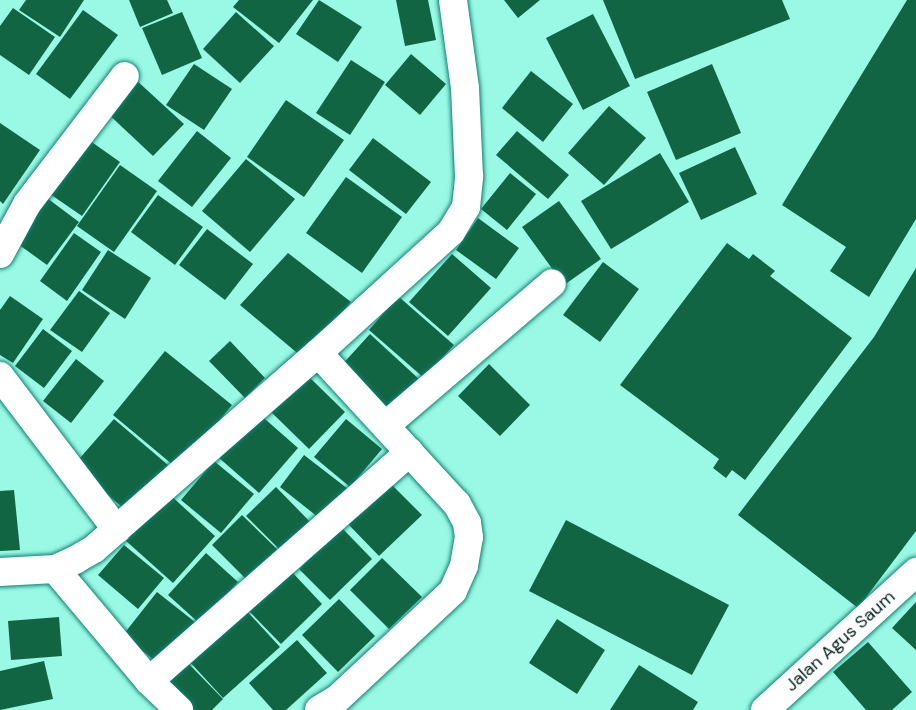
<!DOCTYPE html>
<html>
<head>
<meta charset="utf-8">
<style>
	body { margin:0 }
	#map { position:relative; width:916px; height:710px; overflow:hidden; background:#99f9e5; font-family:"DM Sans",sans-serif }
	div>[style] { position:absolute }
	.building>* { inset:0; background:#126542 }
	.roads { filter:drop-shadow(0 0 2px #0f8171) drop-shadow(0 0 2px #0f8171) }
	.minor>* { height:28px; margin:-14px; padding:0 14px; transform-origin:14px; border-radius:14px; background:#fff }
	span { translate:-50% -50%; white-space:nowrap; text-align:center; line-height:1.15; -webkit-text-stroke:6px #fff; paint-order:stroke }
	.street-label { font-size:18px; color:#01201b }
</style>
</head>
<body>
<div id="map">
	<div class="building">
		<div style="clip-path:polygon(26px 0,84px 0,60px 37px,19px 10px)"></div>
		<div style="clip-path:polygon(129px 0,167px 0,173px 13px,140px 27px)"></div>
		<div style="clip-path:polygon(239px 0,313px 0,279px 43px,233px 7px)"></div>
		<div style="clip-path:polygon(319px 0,362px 27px,338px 62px,296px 34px)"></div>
		<div style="clip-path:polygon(396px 0,428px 0,436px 40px,405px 46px)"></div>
		<div style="clip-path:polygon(504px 0,540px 0,518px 18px)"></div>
		<div style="clip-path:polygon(603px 0,782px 0,790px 19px,635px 79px)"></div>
		<div style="clip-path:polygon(907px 0,916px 0,916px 219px,869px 297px,830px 271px,846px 247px,782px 205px)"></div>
		<div style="clip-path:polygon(13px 8px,55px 37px,29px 75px,0 55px,0 26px)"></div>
		<div style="clip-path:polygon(83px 10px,118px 35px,70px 99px,36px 74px)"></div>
		<div style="clip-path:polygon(182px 12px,202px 58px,162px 75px,142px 28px)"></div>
		<div style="clip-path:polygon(236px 12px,274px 46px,240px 83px,203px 49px)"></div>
		<div style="clip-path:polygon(593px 14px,630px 86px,583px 110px,546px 38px)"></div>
		<div style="clip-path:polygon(411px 54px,446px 84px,420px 115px,385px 85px)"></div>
		<div style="clip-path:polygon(351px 60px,385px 82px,350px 135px,316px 113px)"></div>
		<div style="clip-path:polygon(194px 64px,232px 89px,204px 130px,166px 105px)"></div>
		<div style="clip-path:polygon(712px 64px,741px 133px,676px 160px,647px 92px)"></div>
		<div style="clip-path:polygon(531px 71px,573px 104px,543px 142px,502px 108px)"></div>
		<div style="clip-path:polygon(135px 79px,184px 124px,153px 156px,105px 111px)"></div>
		<div style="clip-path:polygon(286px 100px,344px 140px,304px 197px,247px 157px)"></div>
		<div style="clip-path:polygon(609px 106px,646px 138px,604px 185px,568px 153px)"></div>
		<div style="clip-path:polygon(0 123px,40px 150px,3px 204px,0 201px)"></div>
		<div style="clip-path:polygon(197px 131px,231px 158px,192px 207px,158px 181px)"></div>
		<div style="clip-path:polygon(517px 131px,569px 175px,548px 199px,496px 155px)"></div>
		<div style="clip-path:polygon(86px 138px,120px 162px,82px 216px,47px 192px)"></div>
		<div style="clip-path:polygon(373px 138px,431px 182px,406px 214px,349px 170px)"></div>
		<div style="clip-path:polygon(735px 147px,757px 194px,701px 220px,679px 173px)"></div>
		<div style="clip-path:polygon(660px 153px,689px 202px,611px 249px,581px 201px)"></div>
		<div style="clip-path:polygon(246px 159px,295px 199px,250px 252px,202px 211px)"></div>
		<div style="clip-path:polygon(120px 165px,157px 191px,114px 252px,77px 226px)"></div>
		<div style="clip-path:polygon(510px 173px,536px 194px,507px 230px,481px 209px)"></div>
		<div style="clip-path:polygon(346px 177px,402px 217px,362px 273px,306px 233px)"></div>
		<div style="clip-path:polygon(43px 195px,79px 222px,47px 265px,11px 239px)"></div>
		<div style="clip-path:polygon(158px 195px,203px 227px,175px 265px,131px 232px)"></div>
		<div style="clip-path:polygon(559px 201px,601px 259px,564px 285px,522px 227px)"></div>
		<div style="clip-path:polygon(478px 218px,519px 248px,496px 279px,456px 250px)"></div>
		<div style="clip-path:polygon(207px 229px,253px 264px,225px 300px,179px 265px)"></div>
		<div style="clip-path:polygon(74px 233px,101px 252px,67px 301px,40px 281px)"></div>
		<div style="clip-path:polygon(727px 243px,749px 259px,753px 254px,775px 271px,770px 276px,852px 338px,745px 480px,732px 470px,726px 478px,713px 468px,719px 459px,620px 385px)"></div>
		<div style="clip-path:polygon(108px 250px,151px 278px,125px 319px,82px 290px)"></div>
		<div style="clip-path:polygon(288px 253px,351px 302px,302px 357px,240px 305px)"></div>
		<div style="clip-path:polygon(452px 254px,491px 288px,448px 336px,409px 302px)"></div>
		<div style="clip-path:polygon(603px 262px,639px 289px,600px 342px,563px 315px)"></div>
		<div style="clip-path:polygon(916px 268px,916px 531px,858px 608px,738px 515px,874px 337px)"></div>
		<div style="clip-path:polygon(79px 291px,110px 313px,82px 352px,50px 330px)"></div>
		<div style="clip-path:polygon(10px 296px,43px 319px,13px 363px,0 355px,0 310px)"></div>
		<div style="clip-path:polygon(398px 296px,454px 345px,424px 378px,369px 330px)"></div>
		<div style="clip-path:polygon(43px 329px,72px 351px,44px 388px,15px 366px)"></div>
		<div style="clip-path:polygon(370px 334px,420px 380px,389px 413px,339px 368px)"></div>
		<div style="clip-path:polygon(230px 341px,265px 378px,245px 398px,209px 361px)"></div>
		<div style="clip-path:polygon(165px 351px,232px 405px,179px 470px,113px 415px)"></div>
		<div style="clip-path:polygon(76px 359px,104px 381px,71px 423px,43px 401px)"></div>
		<div style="clip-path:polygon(489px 364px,530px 405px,500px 436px,458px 396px)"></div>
		<div style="clip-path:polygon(304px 372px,345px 412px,309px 449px,268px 409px)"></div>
		<div style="clip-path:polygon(257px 412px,298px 448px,259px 493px,218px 457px)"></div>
		<div style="clip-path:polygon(114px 419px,168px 465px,128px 512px,73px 466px)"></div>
		<div style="clip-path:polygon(346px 419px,382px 449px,350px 487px,314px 457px)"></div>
		<div style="clip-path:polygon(304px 455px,348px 489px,323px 521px,280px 487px)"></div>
		<div style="clip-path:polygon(214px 461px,254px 494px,221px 533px,181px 500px)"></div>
		<div style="clip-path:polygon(390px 483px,422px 515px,379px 556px,348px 524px)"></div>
		<div style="clip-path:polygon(276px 487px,314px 526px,285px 555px,246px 516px)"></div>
		<div style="clip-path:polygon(14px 490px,20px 550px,0 551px,0 491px)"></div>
		<div style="clip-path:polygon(168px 493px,215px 536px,173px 583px,125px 540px)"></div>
		<div style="clip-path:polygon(242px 515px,279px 551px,248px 581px,212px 545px)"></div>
		<div style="clip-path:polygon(566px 520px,729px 605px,692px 675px,529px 591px)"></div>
		<div style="clip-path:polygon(341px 527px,372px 559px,330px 600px,299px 569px)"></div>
		<div style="clip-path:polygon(124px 545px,164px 578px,138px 609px,98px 575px)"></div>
		<div style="clip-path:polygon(206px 553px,238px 582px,200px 624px,168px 595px)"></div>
		<div style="clip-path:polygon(382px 558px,422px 597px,389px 629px,350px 590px)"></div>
		<div style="clip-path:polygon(291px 571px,322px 604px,281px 644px,249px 611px)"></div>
		<div style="clip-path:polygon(157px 592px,195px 622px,160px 665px,123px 635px)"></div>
		<div style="clip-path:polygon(339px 599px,375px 636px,338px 672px,302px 635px)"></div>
		<div style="clip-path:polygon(916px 602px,916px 650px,892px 628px)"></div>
		<div style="clip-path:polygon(244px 608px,280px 647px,223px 698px,188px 660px)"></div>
		<div style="clip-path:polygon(59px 617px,62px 656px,11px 660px,8px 621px)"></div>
		<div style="clip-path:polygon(557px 619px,605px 650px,577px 694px,529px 663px)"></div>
		<div style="clip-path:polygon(297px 640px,327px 673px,286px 710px,273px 710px,249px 683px)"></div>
		<div style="clip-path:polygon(868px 642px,912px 692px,892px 710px,866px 710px,833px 672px)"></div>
		<div style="clip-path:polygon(44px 661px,53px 699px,0 710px,0 671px)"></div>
		<div style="clip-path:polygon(187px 662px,223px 699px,212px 710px,186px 710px,162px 686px)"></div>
		<div style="clip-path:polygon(639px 665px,698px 702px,693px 710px,610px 710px)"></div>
	</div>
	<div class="roads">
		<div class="minor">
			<div style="left:0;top:254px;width:57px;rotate:-61.6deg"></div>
			<div style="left:27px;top:204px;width:161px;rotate:-52.6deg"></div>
			<div style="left:318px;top:353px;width:205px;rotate:47.4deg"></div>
			<div style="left:457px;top:504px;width:21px;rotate:62deg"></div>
			<div style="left:467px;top:523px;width:14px;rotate:82deg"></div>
			<div style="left:469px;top:537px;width:29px;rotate:100deg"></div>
			<div style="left:464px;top:566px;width:27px;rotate:114deg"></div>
			<div style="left:453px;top:591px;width:158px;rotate:137deg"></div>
			<div style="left:337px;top:699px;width:21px;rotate:149deg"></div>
			<div style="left:0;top:376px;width:193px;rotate:52.8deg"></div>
			<div style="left:386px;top:425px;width:218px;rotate:-40.5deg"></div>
			<div style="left:55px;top:569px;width:146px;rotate:50deg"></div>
			<div style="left:149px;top:681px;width:42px;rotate:44deg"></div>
			<div style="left:0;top:572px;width:55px;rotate:-3.1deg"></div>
			<div style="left:55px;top:569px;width:22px;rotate:-24deg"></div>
			<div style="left:75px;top:560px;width:22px;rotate:-30deg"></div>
			<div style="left:94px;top:549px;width:298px;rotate:-41.2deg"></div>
			<div style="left:318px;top:353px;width:180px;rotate:-42.3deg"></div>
			<div style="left:451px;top:232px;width:29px;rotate:-59deg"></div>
			<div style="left:466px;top:207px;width:31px;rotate:-84deg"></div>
			<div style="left:469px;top:176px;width:88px;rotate:-92.6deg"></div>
			<div style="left:465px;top:88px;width:89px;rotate:-97.8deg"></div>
			<div style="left:149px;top:681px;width:347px;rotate:-41.3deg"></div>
			<div style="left:765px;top:710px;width:205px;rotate:-42.4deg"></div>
		</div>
	</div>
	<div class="street-label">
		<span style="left:840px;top:641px;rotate:-42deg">Jalan Agus Saum</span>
	</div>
</div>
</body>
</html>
